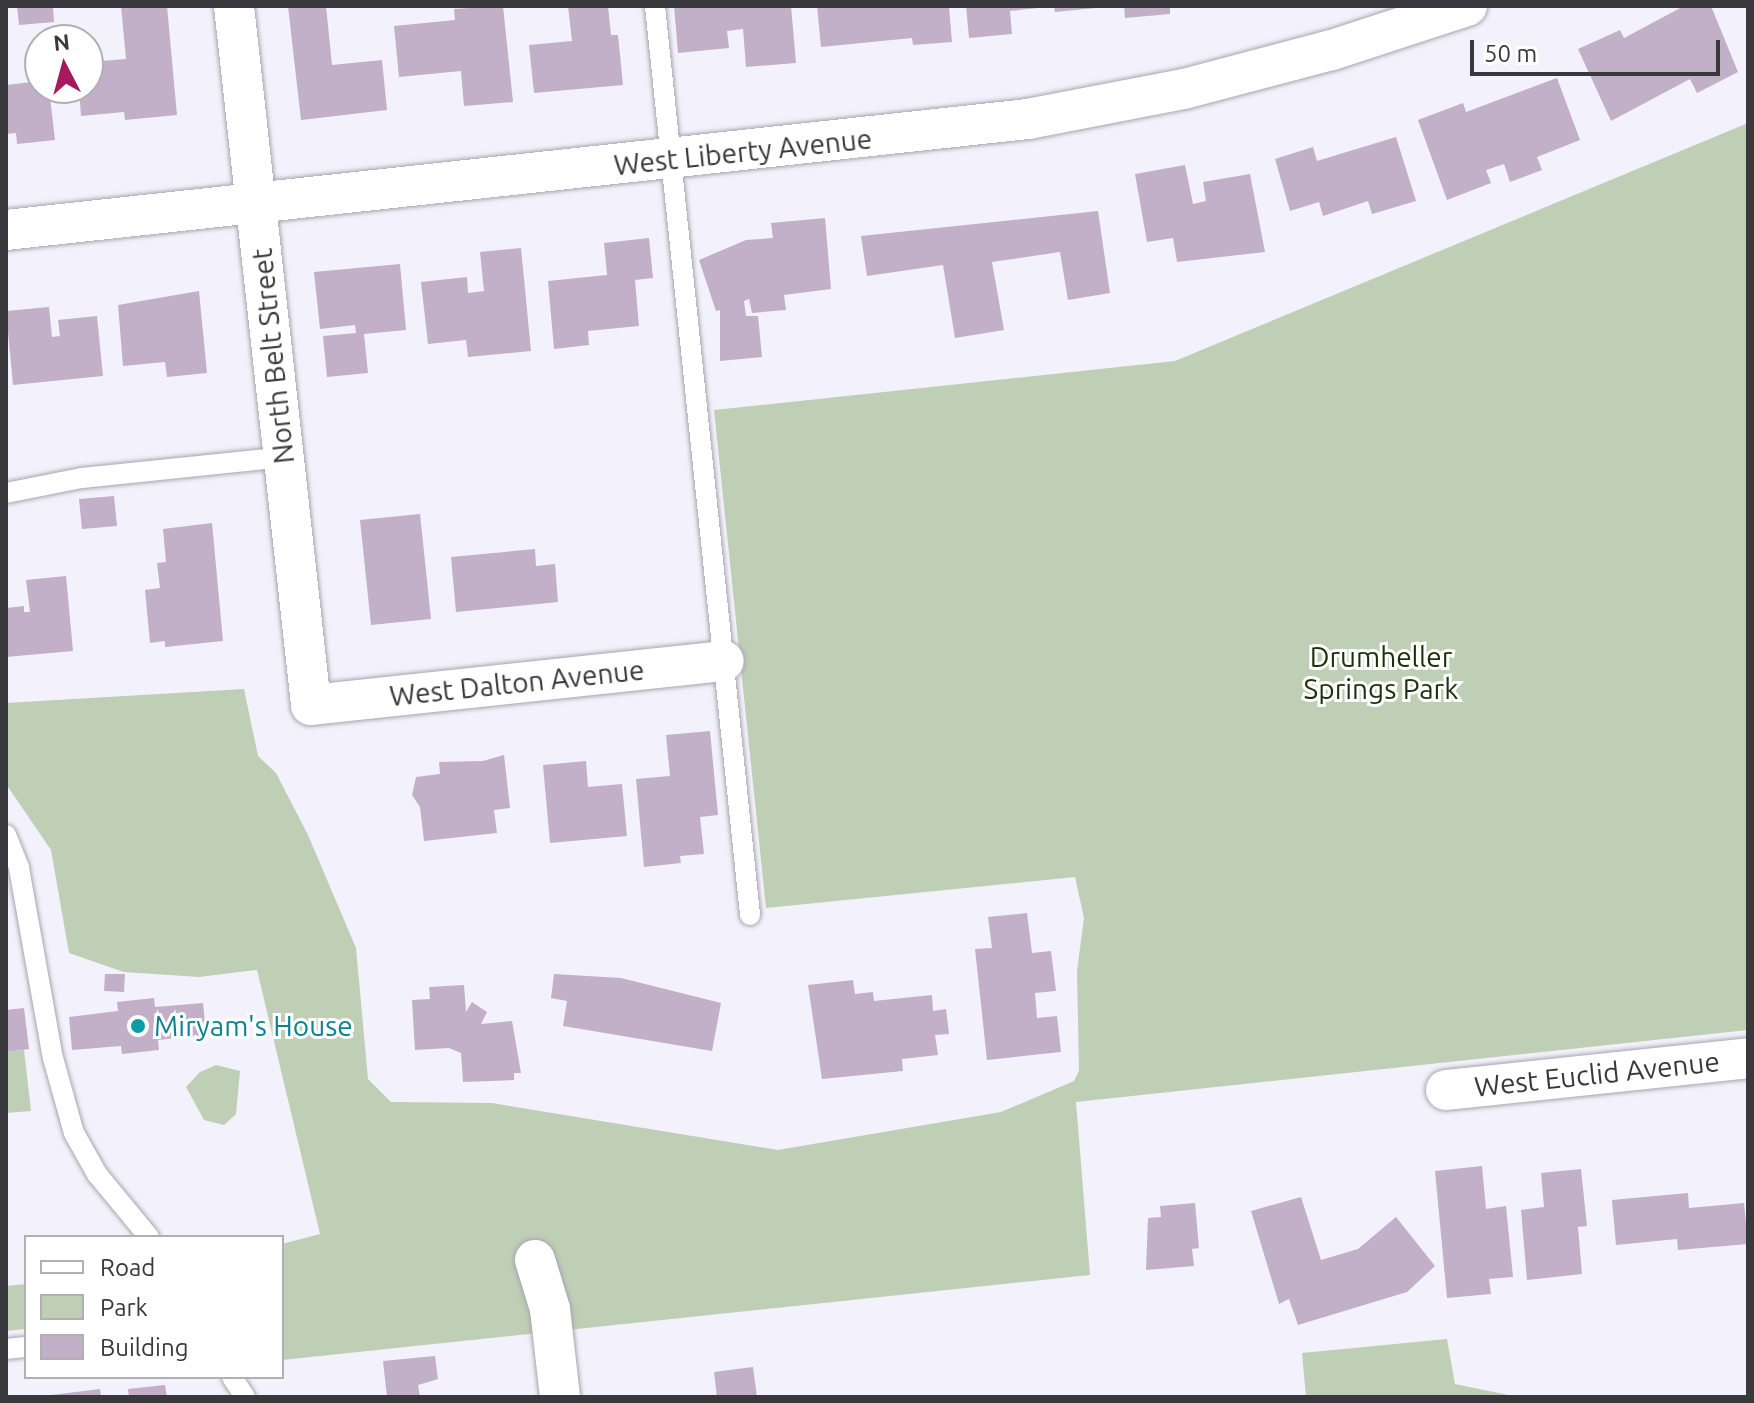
<!DOCTYPE html>
<html>
<head>
<meta charset="utf-8">
<style>
	body { margin:0 }
	#map { position:relative; width:1754px; height:1403px; overflow:hidden; background:#f3f1fb; font-family:Ubuntu,sans-serif }
	div>[style] { position:absolute }
	.green>* { inset:0; background:#becfb5 }
	.building>* { inset:0; background:#c2b0c8 }
	.roads { filter:drop-shadow(0 0 2px #a7a5af) drop-shadow(0 0 2px #a7a5af) }
	.service>* { height:20px; margin:-10px; padding:0 10px; transform-origin:10px; border-radius:10px; background:#fff }
	.minor>* { height:40px; margin:-20px; padding:0 20px; transform-origin:20px; border-radius:20px; background:#fff }
	.dots>* { width:22px; height:22px; translate:-50% -50%; box-sizing:border-box; border:4px solid #fff; border-radius:50% }
	span { translate:-50% -50%; white-space:nowrap; text-align:center; line-height:1.15; -webkit-text-stroke:6px #fff; paint-order:stroke }
	.street-label { font-size:28px; color:#39383c }
	.park-label { font-size:28px; color:#1b3109 }
	.culture-label { font-size:28px; color:#0d838f }
	.left { translate:0 -50%; text-align:left }
	.frame { position:absolute; inset:0; border:8px solid #39383c; pointer-events:none }
	.legend { position:absolute; left:24px; top:1235px; width:260px; height:144px; box-sizing:border-box; background:#fff; border:2px solid #b0afb1; margin:0; padding:10px 14px; list-style:none; font-size:24px; color:#39383c }
	.legend li { display:flex; align-items:center; gap:16px; height:40px }
	.legend b { width:40px; border:2px solid #b0afb1 }
	.north { position:absolute; left:24px; top:24px; width:80px; height:80px; box-sizing:border-box; background:#fff; border:2px solid #b0afb1; border-radius:50%; rotate:354deg; font-size:22px; font-weight:700; line-height:32px; text-align:center; color:#39383c }
	.north::after { content:''; display:block; margin:auto; width:28px; height:36px; background:#a6195e; clip-path:polygon(50% 0,100% 100%,50% 72%,0 100%) }
	.scale { position:absolute; left:1470px; top:40px; width:250px; height:36px; box-sizing:border-box; border:4px solid #39383c; border-top:0; padding-left:10px; font-size:24px; line-height:28px; white-space:nowrap; color:#39383c; -webkit-text-stroke:6px #fff; paint-order:stroke }
</style>
</head>
<body>
<div id="map">
	<div class="green">
		<div style="clip-path:polygon(1748px 123px,1748px 1030px,1076px 1102px,1090px 1275px,282px 1360px,282px 1244px,320px 1234px,257px 970px,199px 977px,124px 972px,69px 953px,51px 850px,6px 784px,6px 703px,244px 689px,258px 756px,276px 773px,308px 835px,356px 948px,368px 1079px,391px 1102px,492px 1103px,778px 1150px,1001px 1112px,1074px 1081px,1079px 1071px,1077px 971px,1084px 918px,1075px 877px,766px 908px,714px 410px,1175px 361px)"></div>
		<div style="clip-path:polygon(24px 1050px,31px 1111px,6px 1113px,6px 1052px)"></div>
		<div style="clip-path:polygon(216px 1065px,240px 1071px,236px 1114px,224px 1125px,204px 1120px,186px 1087px,200px 1072px)"></div>
		<div style="clip-path:polygon(26px 1284px,26px 1329px,6px 1331px,6px 1286px)"></div>
		<div style="clip-path:polygon(1447px 1339px,1455px 1384px,1518px 1397px,1306px 1397px,1302px 1353px)"></div>
	</div>
	<div class="building">
		<div style="clip-path:polygon(17px 6px,53px 6px,54px 22px,19px 25px)"></div>
		<div style="clip-path:polygon(121px 6px,167px 6px,177px 115px,125px 120px,124px 112px,81px 116px,79px 88px,88px 88px,88px 62px,126px 59px)"></div>
		<div style="clip-path:polygon(288px 6px,326px 6px,332px 65px,382px 60px,387px 110px,301px 120px)"></div>
		<div style="clip-path:polygon(503px 6px,513px 102px,464px 106px,461px 71px,399px 77px,394px 26px,455px 20px,454px 9px)"></div>
		<div style="clip-path:polygon(568px 6px,608px 6px,611px 35px,618px 35px,623px 85px,534px 93px,529px 45px,572px 41px)"></div>
		<div style="clip-path:polygon(674px 6px,791px 6px,796px 63px,746px 67px,743px 29px,727px 31px,729px 48px,678px 53px)"></div>
		<div style="clip-path:polygon(817px 6px,949px 6px,952px 42px,913px 45px,912px 38px,821px 47px)"></div>
		<div style="clip-path:polygon(966px 6px,1038px 6px,1038px 8px,1010px 11px,1012px 34px,969px 38px)"></div>
		<div style="clip-path:polygon(1054px 6px,1096px 6px,1096px 8px,1055px 12px)"></div>
		<div style="clip-path:polygon(1124px 6px,1170px 6px,1170px 14px,1125px 18px)"></div>
		<div style="clip-path:polygon(1684px 6px,1711px 6px,1738px 72px,1697px 93px,1690px 79px,1611px 121px,1578px 49px,1620px 30px,1624px 38px)"></div>
		<div style="clip-path:polygon(1557px 78px,1580px 140px,1537px 157px,1542px 170px,1510px 182px,1504px 164px,1486px 170px,1491px 183px,1447px 200px,1418px 120px,1463px 103px,1466px 112px)"></div>
		<div style="clip-path:polygon(40px 81px,40px 88px,49px 88px,55px 140px,17px 144px,16px 133px,6px 134px,6px 85px)"></div>
		<div style="clip-path:polygon(1396px 137px,1416px 201px,1372px 214px,1368px 201px,1323px 216px,1319px 202px,1290px 211px,1275px 159px,1313px 147px,1317px 161px)"></div>
		<div style="clip-path:polygon(1185px 165px,1193px 204px,1206px 201px,1203px 182px,1250px 174px,1265px 252px,1177px 262px,1173px 238px,1147px 242px,1135px 174px)"></div>
		<div style="clip-path:polygon(1098px 211px,1110px 293px,1068px 300px,1060px 252px,992px 262px,1004px 330px,955px 338px,943px 265px,867px 276px,861px 236px)"></div>
		<div style="clip-path:polygon(825px 218px,831px 289px,784px 295px,786px 310px,752px 313px,749px 299px,744px 301px,746px 316px,758px 316px,762px 357px,720px 361px,720px 310px,716px 311px,699px 260px,746px 240px,773px 238px,771px 223px)"></div>
		<div style="clip-path:polygon(649px 238px,653px 278px,635px 280px,639px 326px,588px 331px,589px 345px,554px 349px,548px 281px,607px 275px,604px 243px)"></div>
		<div style="clip-path:polygon(521px 248px,531px 351px,468px 357px,466px 340px,428px 344px,421px 282px,467px 277px,468px 293px,484px 291px,480px 252px)"></div>
		<div style="clip-path:polygon(400px 264px,406px 330px,364px 334px,368px 373px,327px 377px,323px 336px,356px 333px,355px 325px,320px 329px,314px 272px)"></div>
		<div style="clip-path:polygon(199px 291px,207px 373px,167px 377px,165px 362px,123px 366px,118px 305px)"></div>
		<div style="clip-path:polygon(49px 307px,52px 337px,60px 336px,58px 320px,97px 316px,103px 376px,13px 385px,6px 311px)"></div>
		<div style="clip-path:polygon(114px 496px,117px 526px,82px 529px,79px 499px)"></div>
		<div style="clip-path:polygon(420px 514px,431px 619px,371px 625px,360px 520px)"></div>
		<div style="clip-path:polygon(212px 523px,223px 641px,165px 647px,165px 641px,150px 643px,145px 590px,160px 588px,157px 563px,166px 562px,163px 529px)"></div>
		<div style="clip-path:polygon(535px 549px,536px 566px,555px 564px,558px 602px,456px 612px,451px 557px)"></div>
		<div style="clip-path:polygon(66px 576px,73px 651px,6px 657px,6px 608px,24px 606px,24px 612px,30px 612px,26px 580px)"></div>
		<div style="clip-path:polygon(710px 731px,718px 815px,700px 817px,704px 854px,680px 856px,681px 863px,644px 867px,636px 779px,670px 776px,666px 735px)"></div>
		<div style="clip-path:polygon(504px 755px,510px 808px,494px 810px,497px 833px,424px 841px,420px 807px,412px 795px,416px 777px,440px 774px,439px 762px,483px 761px)"></div>
		<div style="clip-path:polygon(586px 761px,588px 787px,622px 784px,627px 836px,550px 843px,543px 765px)"></div>
		<div style="clip-path:polygon(1027px 913px,1032px 953px,1051px 951px,1056px 991px,1035px 993px,1037px 1018px,1057px 1016px,1061px 1052px,987px 1060px,975px 949px,992px 948px,988px 917px)"></div>
		<div style="clip-path:polygon(105px 974px,125px 974px,124px 992px,104px 991px)"></div>
		<div style="clip-path:polygon(554px 974px,621px 978px,721px 1003px,712px 1051px,563px 1026px,567px 1001px,551px 998px)"></div>
		<div style="clip-path:polygon(853px 980px,855px 994px,873px 992px,874px 1001px,932px 995px,933px 1011px,946px 1009px,949px 1034px,935px 1035px,938px 1055px,902px 1059px,903px 1071px,822px 1079px,808px 985px)"></div>
		<div style="clip-path:polygon(464px 985px,466px 1012px,472px 1002px,487px 1012px,481px 1024px,512px 1021px,521px 1073px,514px 1073px,514px 1080px,463px 1082px,461px 1053px,449px 1048px,415px 1050px,412px 1000px,430px 999px,429px 987px)"></div>
		<div style="clip-path:polygon(154px 998px,155px 1007px,203px 1003px,206px 1035px,158px 1040px,159px 1050px,122px 1054px,121px 1046px,72px 1050px,69px 1017px,118px 1011px,117px 1002px)"></div>
		<div style="clip-path:polygon(24px 1008px,29px 1049px,6px 1052px,6px 1010px)"></div>
		<div style="clip-path:polygon(1482px 1166px,1486px 1209px,1506px 1206px,1513px 1277px,1489px 1279px,1491px 1294px,1447px 1298px,1435px 1171px)"></div>
		<div style="clip-path:polygon(1581px 1169px,1587px 1226px,1578px 1227px,1582px 1274px,1527px 1280px,1521px 1210px,1544px 1207px,1541px 1173px)"></div>
		<div style="clip-path:polygon(1688px 1193px,1689px 1208px,1744px 1203px,1748px 1244px,1678px 1250px,1677px 1239px,1616px 1245px,1612px 1200px)"></div>
		<div style="clip-path:polygon(1301px 1197px,1321px 1260px,1358px 1249px,1396px 1217px,1435px 1266px,1407px 1292px,1298px 1325px,1289px 1299px,1279px 1304px,1251px 1211px)"></div>
		<div style="clip-path:polygon(1195px 1203px,1199px 1248px,1192px 1249px,1194px 1266px,1146px 1270px,1148px 1218px,1161px 1217px,1160px 1206px)"></div>
		<div style="clip-path:polygon(435px 1356px,438px 1379px,418px 1385px,420px 1397px,387px 1397px,383px 1361px)"></div>
		<div style="clip-path:polygon(753px 1367px,757px 1397px,717px 1397px,714px 1372px)"></div>
		<div style="clip-path:polygon(165px 1385px,167px 1397px,129px 1397px,128px 1389px)"></div>
		<div style="clip-path:polygon(100px 1389px,101px 1397px,51px 1397px,51px 1395px)"></div>
	</div>
	<div class="roads">
		<div class="service">
			<div style="left:655px;top:6px;width:914px;rotate:84.03deg"></div>
			<div style="left:6px;top:493px;width:77px;rotate:-11.2deg"></div>
			<div style="left:82px;top:478px;width:203px;rotate:-5.9deg"></div>
			<div style="left:6px;top:835px;width:35px;rotate:68deg"></div>
			<div style="left:19px;top:868px;width:193px;rotate:79.9deg"></div>
			<div style="left:53px;top:1058px;width:78px;rotate:74.4deg"></div>
			<div style="left:74px;top:1133px;width:47px;rotate:60.7deg"></div>
			<div style="left:97px;top:1174px;width:82px;rotate:50.5deg"></div>
			<div style="left:6px;top:1349px;width:20px;rotate:-6deg"></div>
			<div style="left:232px;top:1377px;width:24px;rotate:57deg"></div>
		</div>
		<div class="minor">
			<div style="left:234px;top:6px;width:703px;rotate:83.71deg"></div>
			<div style="left:311px;top:705px;width:415px;rotate:-6.1deg"></div>
			<div style="left:6px;top:230px;width:1028px;rotate:-6.2deg"></div>
			<div style="left:1028px;top:119px;width:159px;rotate:-10.9deg"></div>
			<div style="left:1184px;top:89px;width:153px;rotate:-14.8deg"></div>
			<div style="left:1332px;top:50px;width:142px;rotate:-18.1deg"></div>
			<div style="left:1446px;top:1090px;width:304px;rotate:-6deg"></div>
			<div style="left:535px;top:1260px;width:51px;rotate:73deg"></div>
			<div style="left:550px;top:1309px;width:89px;rotate:83.5deg"></div>
		</div>
	</div>
	<div class="dots">
		<div style="left:138px;top:1026px;background:#0f9aa8"></div>
	</div>
	<div class="street-label">
		<span style="left:743px;top:152px;rotate:-6deg">West Liberty Avenue</span>
		<span style="left:273px;top:356px;rotate:-96deg">North Belt Street</span>
		<span style="left:517px;top:683px;rotate:-6deg">West Dalton Avenue</span>
		<span style="left:1597px;top:1074px;rotate:-6deg">West Euclid Avenue</span>
	</div>
	<div class="park-label">
		<span style="left:1381px;top:673px">Drumheller<br>Springs Park</span>
	</div>
	<div class="culture-label">
		<span class="left" style="left:154px;top:1026px">Miryam's House</span>
	</div>
	<div class="frame"></div>
	<ul class="legend">
	<li><b style="height:10px;background:#fff"></b>Road</li>
	<li><b style="height:22px;background:#becfb5"></b>Park</li>
	<li><b style="height:22px;background:#c2b0c8"></b>Building</li>
	</ul>
	<div class="north">N</div>
	<div class="scale">50 m</div>
</div>
</body>
</html>
